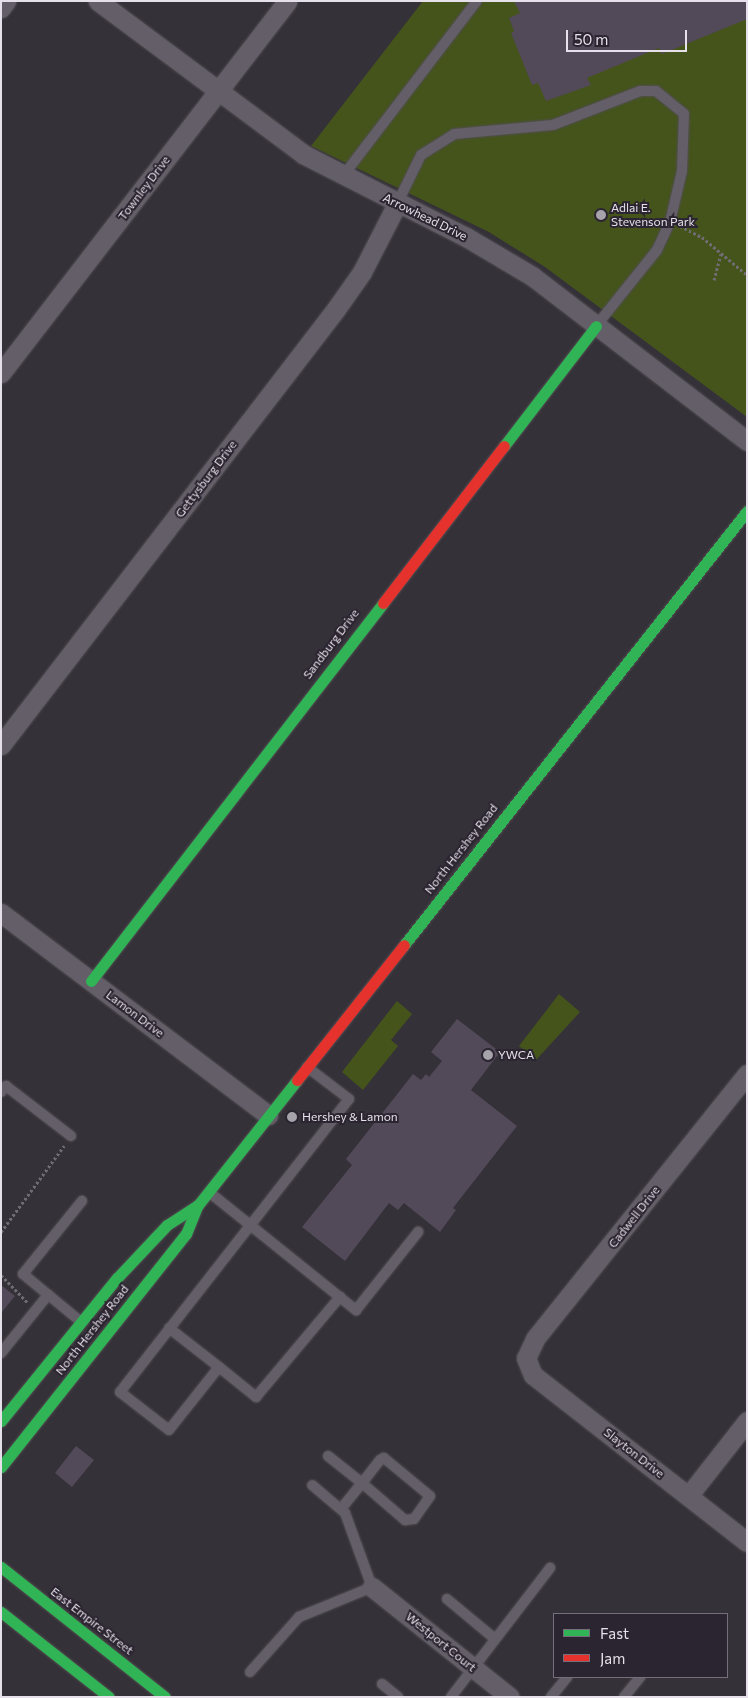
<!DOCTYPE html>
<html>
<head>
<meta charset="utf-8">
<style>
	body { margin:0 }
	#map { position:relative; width:748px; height:1698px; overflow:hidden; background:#353138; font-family:Commissioner,sans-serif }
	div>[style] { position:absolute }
	.green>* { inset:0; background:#45541b }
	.building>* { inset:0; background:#524959 }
	.path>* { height:3px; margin-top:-1.5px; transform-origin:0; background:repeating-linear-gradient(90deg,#706c74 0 2.5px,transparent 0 5px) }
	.roads { filter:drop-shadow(0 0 1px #514e53) drop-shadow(0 0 1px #514e53) }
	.lane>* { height:10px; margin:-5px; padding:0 5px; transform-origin:5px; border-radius:5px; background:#635e68 }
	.street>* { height:19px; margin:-9.5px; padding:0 9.5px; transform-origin:9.5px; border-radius:9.5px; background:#635e68 }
	.fast>* { height:11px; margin:-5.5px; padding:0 5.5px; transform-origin:5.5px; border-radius:5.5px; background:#30b455 }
	.jam>* { height:11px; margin:-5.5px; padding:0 5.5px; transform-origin:5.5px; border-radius:5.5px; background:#e5322d }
	.dots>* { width:14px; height:14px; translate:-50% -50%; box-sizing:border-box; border:2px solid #2b2431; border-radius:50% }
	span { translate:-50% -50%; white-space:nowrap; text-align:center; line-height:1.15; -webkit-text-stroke:4px #2b2431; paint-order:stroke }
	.street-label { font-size:12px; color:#e5e0e9 }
	.poi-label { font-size:12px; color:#e5e0e9 }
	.left { translate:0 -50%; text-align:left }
	.frame { position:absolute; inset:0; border:2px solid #e5e0e9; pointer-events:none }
	.legend { position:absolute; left:553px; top:1613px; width:175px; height:65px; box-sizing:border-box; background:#2b2431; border:1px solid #756f7b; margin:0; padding:6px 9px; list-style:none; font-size:15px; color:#e5e0e9 }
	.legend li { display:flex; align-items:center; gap:10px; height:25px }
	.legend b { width:25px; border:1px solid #756f7b }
	.scale { position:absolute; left:566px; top:30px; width:121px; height:22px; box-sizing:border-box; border:2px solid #e5e0e9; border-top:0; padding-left:6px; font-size:15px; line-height:18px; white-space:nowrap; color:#e5e0e9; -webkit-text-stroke:4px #2b2431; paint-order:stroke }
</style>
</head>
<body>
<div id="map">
	<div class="green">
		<div style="clip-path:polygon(423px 1px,747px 1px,747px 417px,545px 267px,489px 232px,311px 146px)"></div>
		<div style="clip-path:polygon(559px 994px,580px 1012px,536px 1060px,519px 1046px)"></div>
		<div style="clip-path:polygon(397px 1001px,412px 1014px,391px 1040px,398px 1046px,363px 1090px,342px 1072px)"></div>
	</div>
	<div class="building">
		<div style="clip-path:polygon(514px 1px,747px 1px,747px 19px,662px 54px,659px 48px,587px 78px,591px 85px,546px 101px,538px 83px,532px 85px,511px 33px,514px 31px,509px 18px,520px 13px)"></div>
		<div style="clip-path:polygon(457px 1019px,500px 1052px,471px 1090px,517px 1126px,453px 1208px,456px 1210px,440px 1232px,404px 1203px,398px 1210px,389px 1203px,345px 1261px,302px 1227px,352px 1165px,346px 1159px,413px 1074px,421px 1080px,426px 1074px,429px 1077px,442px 1061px,431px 1052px)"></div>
		<div style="clip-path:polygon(1px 1285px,15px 1296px,1px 1313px)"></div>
		<div style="clip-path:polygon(76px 1446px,94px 1460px,72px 1487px,55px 1473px)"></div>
	</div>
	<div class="path">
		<div style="left:680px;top:226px;width:25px;rotate:27deg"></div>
		<div style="left:702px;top:237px;width:59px;rotate:40.2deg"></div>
		<div style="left:714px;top:280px;width:27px;rotate:-75deg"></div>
		<div style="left:1px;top:1232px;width:107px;rotate:-53.8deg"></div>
		<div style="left:1px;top:1275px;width:39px;rotate:46deg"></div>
	</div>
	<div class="roads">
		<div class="lane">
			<div style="left:343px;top:176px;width:220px;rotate:-52.6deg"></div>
			<div style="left:397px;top:204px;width:55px;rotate:-63.9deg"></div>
			<div style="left:421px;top:155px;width:39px;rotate:-32deg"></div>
			<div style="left:454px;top:134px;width:99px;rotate:-5.2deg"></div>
			<div style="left:553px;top:125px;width:93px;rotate:-21.3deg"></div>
			<div style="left:640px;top:91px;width:16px"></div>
			<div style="left:656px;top:91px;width:36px;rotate:39deg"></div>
			<div style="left:684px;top:114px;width:57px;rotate:92deg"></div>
			<div style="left:682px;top:171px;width:52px;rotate:103.2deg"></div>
			<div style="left:670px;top:222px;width:31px;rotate:115deg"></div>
			<div style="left:657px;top:250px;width:96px;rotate:128.7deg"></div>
			<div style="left:307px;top:1067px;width:53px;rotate:37.3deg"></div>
			<div style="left:349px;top:1099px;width:372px;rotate:128deg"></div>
			<div style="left:120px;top:1392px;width:62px;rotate:37.8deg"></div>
			<div style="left:169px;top:1430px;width:80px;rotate:-51.6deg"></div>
			<div style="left:219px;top:1367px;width:48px;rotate:39deg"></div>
			<div style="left:256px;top:1397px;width:131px;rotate:-50deg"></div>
			<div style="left:1px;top:1092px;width:8px;rotate:-50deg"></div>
			<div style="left:6px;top:1086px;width:82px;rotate:37.6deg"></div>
			<div style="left:209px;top:1192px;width:189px;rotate:38.8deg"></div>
			<div style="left:356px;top:1310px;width:100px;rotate:-51.5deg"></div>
			<div style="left:80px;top:1321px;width:74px;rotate:-140.5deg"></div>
			<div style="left:23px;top:1274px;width:94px;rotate:-51.1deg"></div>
			<div style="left:169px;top:1328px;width:63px;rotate:38deg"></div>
			<div style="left:1px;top:1353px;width:75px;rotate:-51deg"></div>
			<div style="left:328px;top:1456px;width:43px;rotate:38.5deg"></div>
			<div style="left:362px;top:1483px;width:57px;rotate:40.7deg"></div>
			<div style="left:405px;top:1520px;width:9px;rotate:-6deg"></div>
			<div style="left:414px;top:1519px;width:28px;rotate:-55deg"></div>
			<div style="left:430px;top:1496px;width:60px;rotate:-140.4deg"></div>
			<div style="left:384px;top:1458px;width:4px;rotate:153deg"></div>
			<div style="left:380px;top:1460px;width:29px;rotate:128deg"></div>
			<div style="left:362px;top:1483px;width:33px;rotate:129deg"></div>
			<div style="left:447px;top:1599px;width:62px;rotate:39.8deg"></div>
			<div style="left:250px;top:1672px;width:74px;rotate:-48.3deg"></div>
			<div style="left:299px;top:1617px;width:79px;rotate:-22.3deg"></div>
			<div style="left:372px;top:1587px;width:79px;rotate:-110deg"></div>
			<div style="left:345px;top:1513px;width:43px;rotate:-139.7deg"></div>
			<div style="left:382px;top:1684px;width:21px;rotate:39deg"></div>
			<div style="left:451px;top:1697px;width:163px;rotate:-52.5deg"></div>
			<div style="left:551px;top:1697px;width:26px;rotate:-51deg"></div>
			<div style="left:624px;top:1697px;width:26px;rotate:-51deg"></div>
		</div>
		<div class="street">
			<div style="left:98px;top:1px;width:256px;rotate:36.7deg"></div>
			<div style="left:303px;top:154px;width:183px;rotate:27deg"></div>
			<div style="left:466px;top:237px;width:77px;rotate:30.6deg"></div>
			<div style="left:532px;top:276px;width:271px;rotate:37.5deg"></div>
			<div style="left:1px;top:8px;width:9px;rotate:-54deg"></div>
			<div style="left:1px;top:373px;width:469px;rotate:-52.4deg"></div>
			<div style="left:1px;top:745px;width:550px;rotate:-52.46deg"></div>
			<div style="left:336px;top:309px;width:45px;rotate:-54.9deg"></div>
			<div style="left:362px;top:272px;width:76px;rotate:-62.8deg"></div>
			<div style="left:1px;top:913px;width:335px;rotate:37.1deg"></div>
			<div style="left:747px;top:1074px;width:339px;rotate:128.7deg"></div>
			<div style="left:535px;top:1339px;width:21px;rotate:115deg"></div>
			<div style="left:526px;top:1358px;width:18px;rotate:68deg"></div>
			<div style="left:533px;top:1375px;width:271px;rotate:38deg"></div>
			<div style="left:689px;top:1495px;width:94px;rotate:-51.9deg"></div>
			<div style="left:372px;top:1587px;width:176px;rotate:38.6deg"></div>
		</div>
		<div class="fast">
			<div style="left:504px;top:446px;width:151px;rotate:-52.5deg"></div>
			<div style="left:404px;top:945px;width:553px;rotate:-51.68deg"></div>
			<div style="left:91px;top:981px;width:478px;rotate:-52.3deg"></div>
			<div style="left:1px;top:1421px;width:184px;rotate:-51deg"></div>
			<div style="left:117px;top:1278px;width:73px;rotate:-46.7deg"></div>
			<div style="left:167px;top:1225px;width:37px;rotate:-33deg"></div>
			<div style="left:1px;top:1467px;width:298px;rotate:-51.6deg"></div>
			<div style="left:186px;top:1234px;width:31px;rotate:-68deg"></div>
			<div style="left:198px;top:1205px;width:159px;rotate:-51.6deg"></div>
			<div style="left:1px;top:1567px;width:209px;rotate:38.4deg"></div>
			<div style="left:1px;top:1612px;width:137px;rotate:38.2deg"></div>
		</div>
		<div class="jam">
			<div style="left:383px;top:603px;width:198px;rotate:-52.4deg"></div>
			<div style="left:297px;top:1080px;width:172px;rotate:-51.6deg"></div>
		</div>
	</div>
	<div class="dots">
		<div style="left:601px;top:215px;background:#a7a3ab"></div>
		<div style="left:488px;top:1055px;background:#a7a3ab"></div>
		<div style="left:292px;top:1117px;background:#a7a3ab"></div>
	</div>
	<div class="street-label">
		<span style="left:144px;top:188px;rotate:-53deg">Townley Drive</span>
		<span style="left:425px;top:217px;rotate:26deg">Arrowhead Drive</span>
		<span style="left:206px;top:479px;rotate:-53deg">Gettysburg Drive</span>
		<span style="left:331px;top:644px;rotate:-53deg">Sandburg Drive</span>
		<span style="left:461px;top:849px;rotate:-52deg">North Hershey Road</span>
		<span style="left:135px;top:1014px;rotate:37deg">Lamon Drive</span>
		<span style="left:634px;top:1217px;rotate:-52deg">Cadwell Drive</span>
		<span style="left:92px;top:1330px;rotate:-52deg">North Hershey Road</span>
		<span style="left:634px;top:1453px;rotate:38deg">Slayton Drive</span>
		<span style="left:92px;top:1621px;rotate:38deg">East Empire Street</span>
		<span style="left:441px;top:1642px;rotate:39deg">Westport Court</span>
	</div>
	<div class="poi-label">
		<span class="left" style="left:611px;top:215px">Adlai E.<br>Stevenson Park</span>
		<span class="left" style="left:498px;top:1055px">YWCA</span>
		<span class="left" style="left:302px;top:1117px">Hershey &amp; Lamon</span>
	</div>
	<div class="frame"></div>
	<ul class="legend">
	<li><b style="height:6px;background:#30b455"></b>Fast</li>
	<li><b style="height:6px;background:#e5322d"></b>Jam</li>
	</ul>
	<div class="scale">50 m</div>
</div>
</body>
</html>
